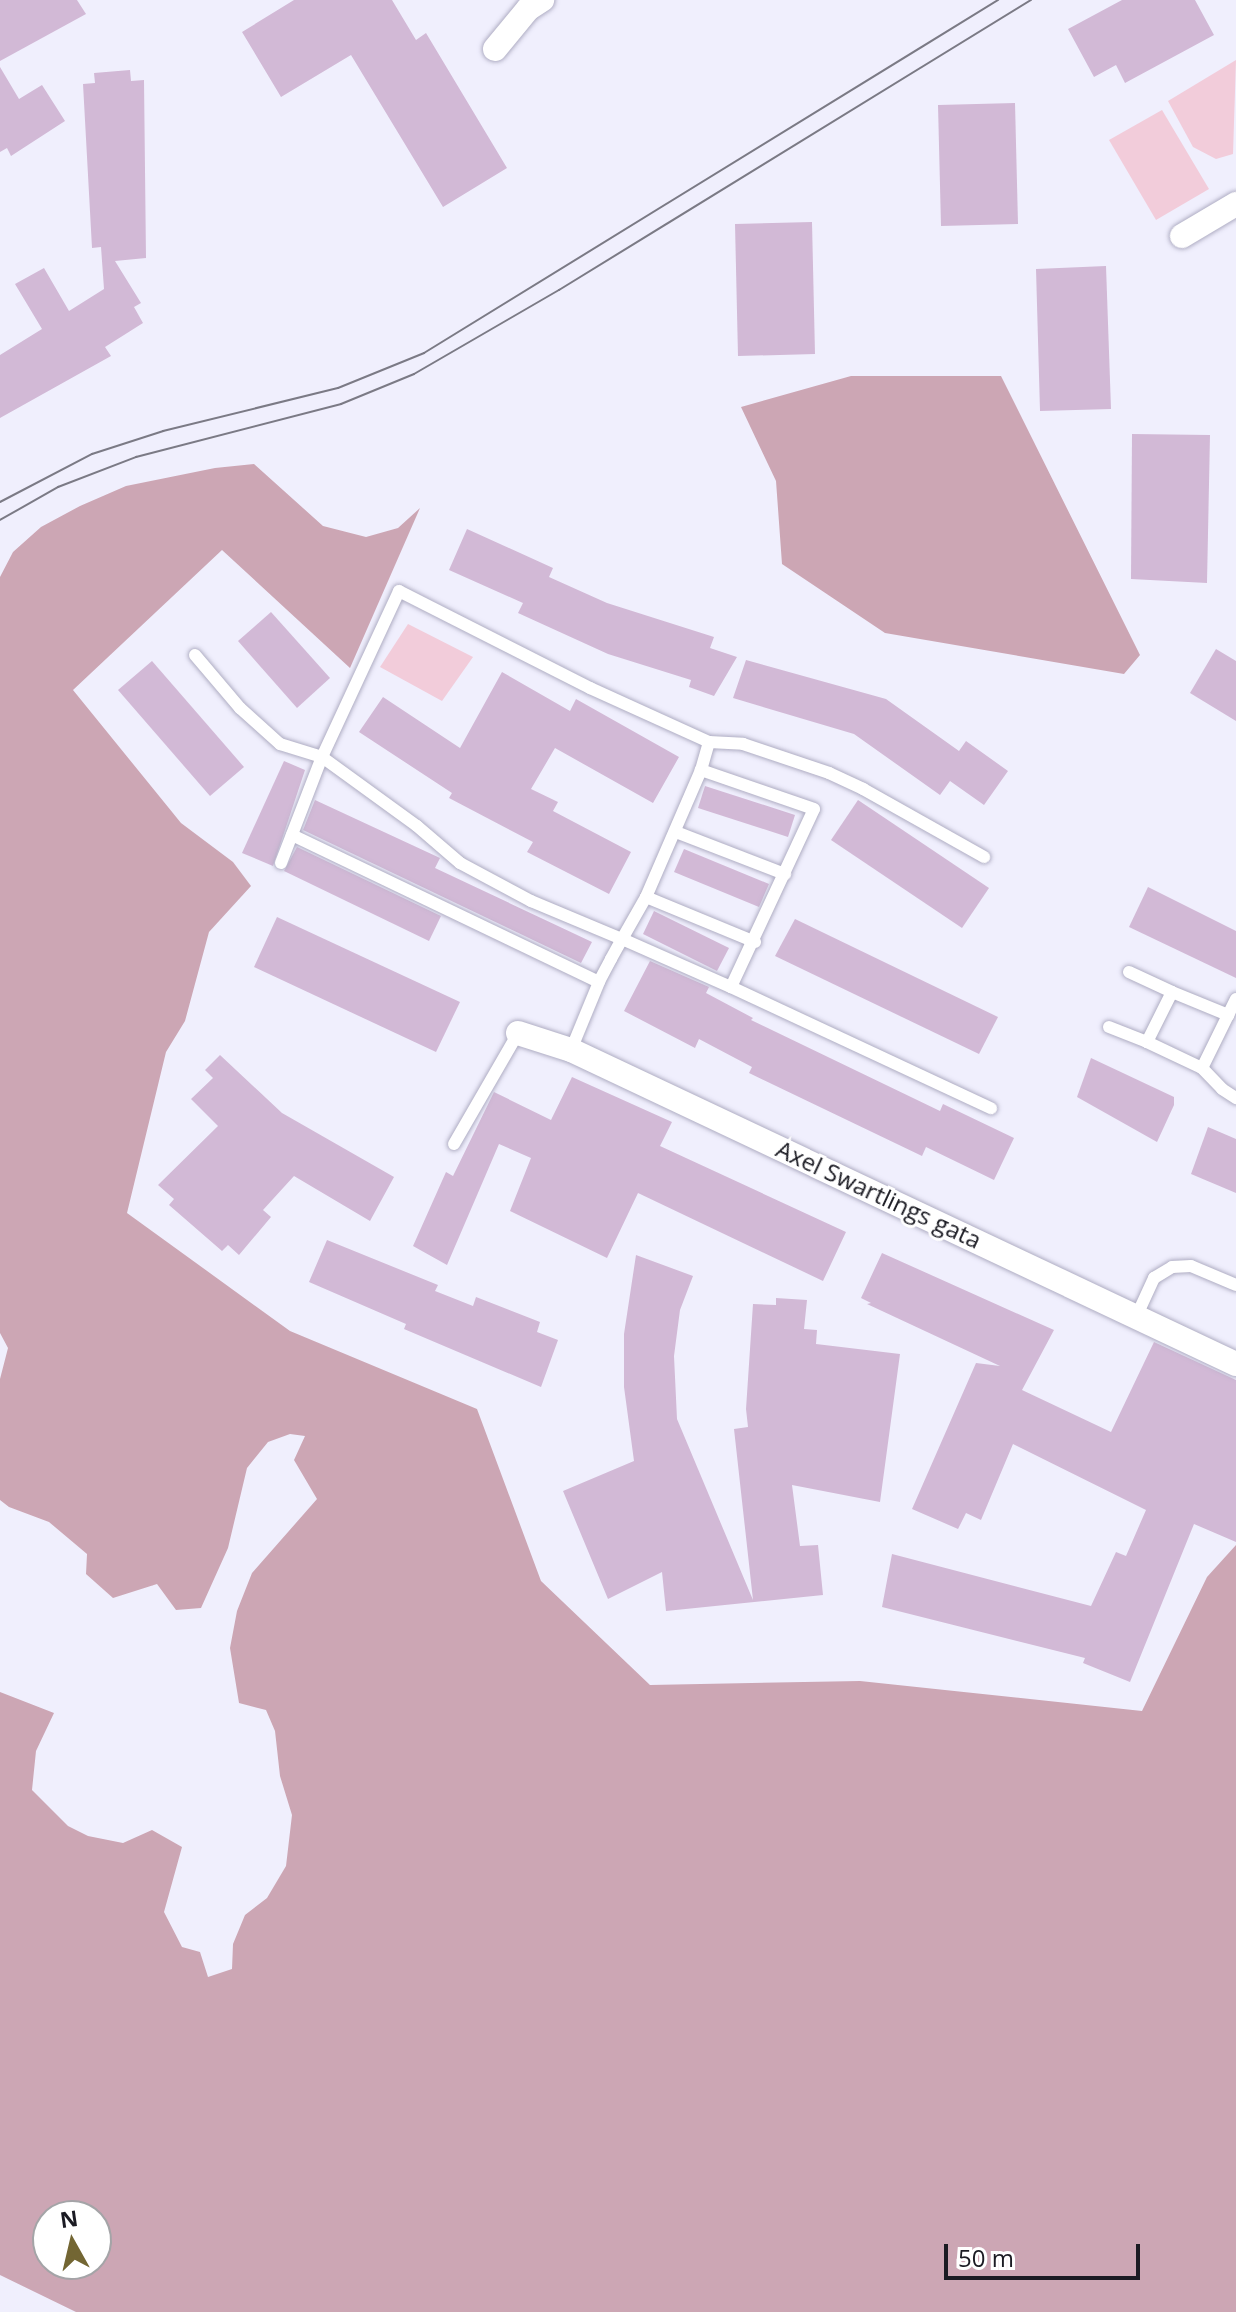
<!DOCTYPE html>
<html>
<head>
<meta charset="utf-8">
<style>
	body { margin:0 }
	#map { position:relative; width:1236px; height:2312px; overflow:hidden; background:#f0effd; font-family:"Open Sans",sans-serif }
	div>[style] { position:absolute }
	.green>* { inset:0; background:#f2ccda }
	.forest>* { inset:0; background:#cca6b4 }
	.building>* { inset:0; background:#d2b9d6 }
	.roads { filter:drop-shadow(0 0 2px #afadc3) drop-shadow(0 0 2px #afadc3) }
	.service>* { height:12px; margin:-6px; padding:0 6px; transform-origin:6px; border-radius:6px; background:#fff }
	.minor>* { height:24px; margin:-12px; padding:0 12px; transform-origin:12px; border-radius:12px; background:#fff }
	.tram>* { height:2px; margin:-1px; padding:0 1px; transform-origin:1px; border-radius:1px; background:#7b7a85 }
	span { translate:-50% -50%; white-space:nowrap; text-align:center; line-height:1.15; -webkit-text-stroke:6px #fff; paint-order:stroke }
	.street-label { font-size:24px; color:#1b1b23 }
	.north { position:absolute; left:32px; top:2200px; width:80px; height:80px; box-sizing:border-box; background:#fff; border:2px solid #a4a4a7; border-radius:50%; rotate:352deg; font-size:22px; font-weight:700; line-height:32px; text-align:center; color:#1b1b23 }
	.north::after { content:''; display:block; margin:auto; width:28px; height:36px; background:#736633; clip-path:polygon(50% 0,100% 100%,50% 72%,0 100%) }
	.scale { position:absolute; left:944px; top:2244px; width:196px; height:36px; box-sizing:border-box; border:4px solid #1b1b23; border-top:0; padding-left:10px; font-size:24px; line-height:28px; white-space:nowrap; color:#1b1b23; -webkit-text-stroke:6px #fff; paint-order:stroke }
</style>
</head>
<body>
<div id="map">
	<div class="green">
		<div style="clip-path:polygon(1236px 60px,1233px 154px,1216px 159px,1193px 147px,1168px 101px)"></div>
		<div style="clip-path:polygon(1162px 110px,1209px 189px,1156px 220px,1109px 140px)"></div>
		<div style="clip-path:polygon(408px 624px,473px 657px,442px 701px,380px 667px)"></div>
	</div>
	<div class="forest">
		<div style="clip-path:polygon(851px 376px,1001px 376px,1140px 655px,1124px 674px,885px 633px,782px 564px,776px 481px,741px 407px)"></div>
		<div style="clip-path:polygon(evenodd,254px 464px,323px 526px,366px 537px,398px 528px,420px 508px,350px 668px,222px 550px,73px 690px,181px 823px,233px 862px,251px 886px,209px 932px,185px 1021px,166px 1052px,127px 1213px,290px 1331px,477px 1409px,541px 1581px,650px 1685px,860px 1681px,1142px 1711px,1207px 1577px,1236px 1545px,1236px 2312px,76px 2312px,0 2275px,0 1692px,54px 1713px,36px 1751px,32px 1790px,68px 1826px,88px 1836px,123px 1843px,152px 1830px,182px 1847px,164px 1912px,182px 1947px,200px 1952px,208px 1977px,232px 1969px,233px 1944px,245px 1915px,267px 1898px,286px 1866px,292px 1815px,280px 1776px,275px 1731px,266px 1710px,239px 1703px,230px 1648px,237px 1611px,252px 1573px,317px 1499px,294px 1460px,305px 1436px,290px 1434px,268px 1442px,247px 1468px,228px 1548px,201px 1608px,176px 1610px,157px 1584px,113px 1598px,86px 1574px,87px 1554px,49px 1522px,9px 1507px,0 1500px,0 1379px,8px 1348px,0 1333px,0 577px,13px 552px,41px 527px,80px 506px,126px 486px,215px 468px,254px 464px,96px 2216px,96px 2264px,48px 2264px,48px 2216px,96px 2216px)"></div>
	</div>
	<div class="building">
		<div style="clip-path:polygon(0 0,77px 0,86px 14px,0 61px)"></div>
		<div style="clip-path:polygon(294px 0,392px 0,416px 40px,426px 33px,507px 168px,443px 207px,351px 55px,281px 97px,242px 32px)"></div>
		<div style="clip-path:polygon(1122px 0,1195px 0,1214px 35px,1125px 83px,1116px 65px,1094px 77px,1068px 29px)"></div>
		<div style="clip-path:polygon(0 67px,19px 99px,42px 85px,65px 121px,11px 156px,7px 148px,0 152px)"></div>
		<div style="clip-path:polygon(130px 70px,131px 81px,144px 80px,146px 258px,115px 261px,141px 303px,134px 307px,143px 323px,105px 347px,111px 356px,0 418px,0 355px,42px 329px,15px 284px,44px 268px,69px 311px,104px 289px,101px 247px,92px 248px,83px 84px,95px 83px,94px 73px)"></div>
		<div style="clip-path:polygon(1015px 103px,1018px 224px,941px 226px,938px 105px)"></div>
		<div style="clip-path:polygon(812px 222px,815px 354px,738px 356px,735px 224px)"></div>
		<div style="clip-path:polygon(1106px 266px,1111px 409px,1040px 411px,1036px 269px)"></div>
		<div style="clip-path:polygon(1132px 434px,1210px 435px,1207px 583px,1131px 579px)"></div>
		<div style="clip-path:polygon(467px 529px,553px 568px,549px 577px,607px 603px,714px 637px,710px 648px,737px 657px,714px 696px,689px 687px,691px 680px,608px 654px,518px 613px,523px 603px,449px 570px)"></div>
		<div style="clip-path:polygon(271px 612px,330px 678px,297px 708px,238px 641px)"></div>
		<div style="clip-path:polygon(1216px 649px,1236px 661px,1236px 721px,1190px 693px)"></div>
		<div style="clip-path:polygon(746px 660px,886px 699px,959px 751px,966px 741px,1008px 771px,984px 805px,950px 781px,940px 795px,854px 734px,733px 698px)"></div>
		<div style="clip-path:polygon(152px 661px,244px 767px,210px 796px,118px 690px)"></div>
		<div style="clip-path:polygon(502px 672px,570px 711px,576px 699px,679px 757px,653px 803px,555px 748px,531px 789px,558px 802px,553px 811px,631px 852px,609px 894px,527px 852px,533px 842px,449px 798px,452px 793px,359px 732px,383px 697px,460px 748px)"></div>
		<div style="clip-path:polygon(284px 761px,305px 770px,273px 866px,242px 853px)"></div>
		<div style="clip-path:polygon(705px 786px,795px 815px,788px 837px,698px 808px)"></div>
		<div style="clip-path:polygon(315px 800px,440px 858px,435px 868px,592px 942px,581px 963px,303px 830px)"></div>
		<div style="clip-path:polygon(858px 800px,989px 888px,962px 928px,831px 840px)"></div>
		<div style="clip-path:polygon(297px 847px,441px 916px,429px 941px,284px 871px)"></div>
		<div style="clip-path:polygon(684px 849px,769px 884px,759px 907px,674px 872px)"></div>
		<div style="clip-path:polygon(1148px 887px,1236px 931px,1236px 978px,1129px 927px)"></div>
		<div style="clip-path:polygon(654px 911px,729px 948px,717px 971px,643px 934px)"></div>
		<div style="clip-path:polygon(277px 917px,460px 1002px,436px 1052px,254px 967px)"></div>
		<div style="clip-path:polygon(795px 919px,998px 1017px,979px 1054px,775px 956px)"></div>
		<div style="clip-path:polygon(650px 961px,709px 987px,706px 993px,753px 1018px,751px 1020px,940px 1111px,943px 1104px,1014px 1138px,994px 1180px,926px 1147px,922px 1156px,749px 1073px,752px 1067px,699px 1039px,695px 1048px,624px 1011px)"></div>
		<div style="clip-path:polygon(220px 1055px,282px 1113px,394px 1177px,370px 1221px,294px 1176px,263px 1210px,271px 1217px,239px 1255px,228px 1245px,222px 1251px,169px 1205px,174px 1199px,158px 1185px,218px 1126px,191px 1099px,213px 1078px,205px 1070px)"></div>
		<div style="clip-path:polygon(1091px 1058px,1174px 1097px,1174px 1105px,1157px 1142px,1077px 1097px)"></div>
		<div style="clip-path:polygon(572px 1077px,672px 1122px,660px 1146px,846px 1232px,823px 1281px,638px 1193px,607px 1258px,510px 1211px,531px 1158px,499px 1144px,447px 1265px,413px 1246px,446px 1172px,453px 1176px,494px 1092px,551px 1120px)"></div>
		<div style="clip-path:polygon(1208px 1127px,1236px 1139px,1236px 1193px,1191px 1174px)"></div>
		<div style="clip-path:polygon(327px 1240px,438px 1285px,435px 1291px,473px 1306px,476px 1297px,540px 1322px,537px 1332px,558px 1340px,541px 1387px,404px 1329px,406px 1324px,309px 1282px)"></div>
		<div style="clip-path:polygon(882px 1253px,1054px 1330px,1022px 1390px,1111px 1432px,1154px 1342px,1236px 1380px,1236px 1542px,1194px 1524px,1130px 1682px,1083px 1663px,1085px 1658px,882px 1607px,892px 1554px,1091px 1606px,1116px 1552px,1126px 1556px,1146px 1510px,1013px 1444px,981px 1520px,966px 1513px,958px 1529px,912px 1509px,976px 1363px,1000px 1366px,867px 1304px,871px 1303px,861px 1298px)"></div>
		<div style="clip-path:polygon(636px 1255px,693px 1276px,680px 1310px,674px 1356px,677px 1419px,753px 1600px,734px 1429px,748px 1427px,746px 1409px,753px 1304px,776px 1305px,776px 1298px,807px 1300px,804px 1329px,817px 1330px,816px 1344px,900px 1354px,880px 1502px,792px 1485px,800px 1546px,818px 1545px,823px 1595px,666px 1611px,662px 1572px,608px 1599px,563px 1491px,634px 1461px,624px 1387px,624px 1334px)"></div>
	</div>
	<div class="roads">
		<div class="service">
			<div style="left:195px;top:655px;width:70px;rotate:49.7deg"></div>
			<div style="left:240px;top:708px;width:54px;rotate:42deg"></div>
			<div style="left:280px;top:744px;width:44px;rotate:17.2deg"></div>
			<div style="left:322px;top:757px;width:183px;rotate:-65.1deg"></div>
			<div style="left:399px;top:591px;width:214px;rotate:26.9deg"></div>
			<div style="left:590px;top:688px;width:131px;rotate:24.4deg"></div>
			<div style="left:701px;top:770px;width:29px;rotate:-74deg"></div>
			<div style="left:709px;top:742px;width:34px;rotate:3deg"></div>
			<div style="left:743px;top:744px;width:91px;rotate:18.6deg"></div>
			<div style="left:829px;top:773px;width:38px;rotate:25deg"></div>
			<div style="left:863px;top:789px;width:139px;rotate:29.3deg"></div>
			<div style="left:676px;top:832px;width:117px;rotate:21.1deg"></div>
			<div style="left:292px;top:835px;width:340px;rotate:25.6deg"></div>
			<div style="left:281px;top:863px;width:114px;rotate:-68.9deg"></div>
			<div style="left:322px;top:757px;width:117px;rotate:36deg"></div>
			<div style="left:417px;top:826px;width:57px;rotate:40.7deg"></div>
			<div style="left:460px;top:863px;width:81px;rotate:28.2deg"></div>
			<div style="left:531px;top:901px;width:99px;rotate:22.7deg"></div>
			<div style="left:622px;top:939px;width:119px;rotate:23.8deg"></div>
			<div style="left:731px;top:987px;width:196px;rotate:-65deg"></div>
			<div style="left:814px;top:809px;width:120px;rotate:-161deg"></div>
			<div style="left:701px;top:770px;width:138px;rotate:113.4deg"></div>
			<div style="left:646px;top:897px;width:48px;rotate:119.7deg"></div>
			<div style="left:622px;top:939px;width:23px;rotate:119deg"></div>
			<div style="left:611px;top:959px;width:26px;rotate:118deg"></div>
			<div style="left:599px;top:982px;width:74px;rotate:112.4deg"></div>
			<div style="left:646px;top:897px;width:118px;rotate:22.4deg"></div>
			<div style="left:1129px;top:972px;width:47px;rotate:24.9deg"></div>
			<div style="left:1172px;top:992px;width:56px;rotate:116.6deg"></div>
			<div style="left:1147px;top:1042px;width:61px;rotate:25.3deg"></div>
			<div style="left:731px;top:987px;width:287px;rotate:25deg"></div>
			<div style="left:1172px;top:992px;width:61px;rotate:22.3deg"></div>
			<div style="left:1236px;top:999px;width:77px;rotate:116.2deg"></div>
			<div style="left:1202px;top:1068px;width:29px;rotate:46deg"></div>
			<div style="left:1222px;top:1089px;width:17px;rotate:33deg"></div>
			<div style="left:1109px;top:1027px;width:41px;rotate:21.5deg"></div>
			<div style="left:454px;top:1144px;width:128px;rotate:-60deg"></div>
			<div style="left:1137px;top:1315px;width:41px;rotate:-65.3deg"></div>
			<div style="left:1154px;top:1278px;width:21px;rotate:-31deg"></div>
			<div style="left:1172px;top:1267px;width:19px;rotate:-3deg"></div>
			<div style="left:1191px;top:1266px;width:49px;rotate:22.9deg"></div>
		</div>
		<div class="minor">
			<div style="left:495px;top:49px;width:52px;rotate:-50.5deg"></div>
			<div style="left:528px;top:9px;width:17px;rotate:-33deg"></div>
			<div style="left:1182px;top:236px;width:63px;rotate:-30.7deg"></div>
			<div style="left:518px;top:1033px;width:56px;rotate:17.8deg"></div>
			<div style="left:571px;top:1050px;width:735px;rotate:25.28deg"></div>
		</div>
	</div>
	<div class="tram">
		<div style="left:0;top:502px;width:104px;rotate:-27.6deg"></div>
		<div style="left:92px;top:454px;width:75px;rotate:-17.9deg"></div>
		<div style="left:163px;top:431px;width:180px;rotate:-13.8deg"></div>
		<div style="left:338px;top:388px;width:93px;rotate:-22.1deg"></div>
		<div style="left:424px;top:353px;width:674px;rotate:-31.59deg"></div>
		<div style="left:0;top:520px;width:67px;rotate:-29.6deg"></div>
		<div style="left:58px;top:487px;width:84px;rotate:-21deg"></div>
		<div style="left:136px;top:457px;width:212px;rotate:-14.5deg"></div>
		<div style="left:341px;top:404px;width:79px;rotate:-22.3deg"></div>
		<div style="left:414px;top:374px;width:168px;rotate:-30.1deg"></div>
		<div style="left:559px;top:290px;width:554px;rotate:-31.57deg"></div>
	</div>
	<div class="street-label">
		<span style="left:879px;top:1194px;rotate:25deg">Axel Swartlings gata</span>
	</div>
	<div class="north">N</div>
	<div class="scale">50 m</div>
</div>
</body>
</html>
